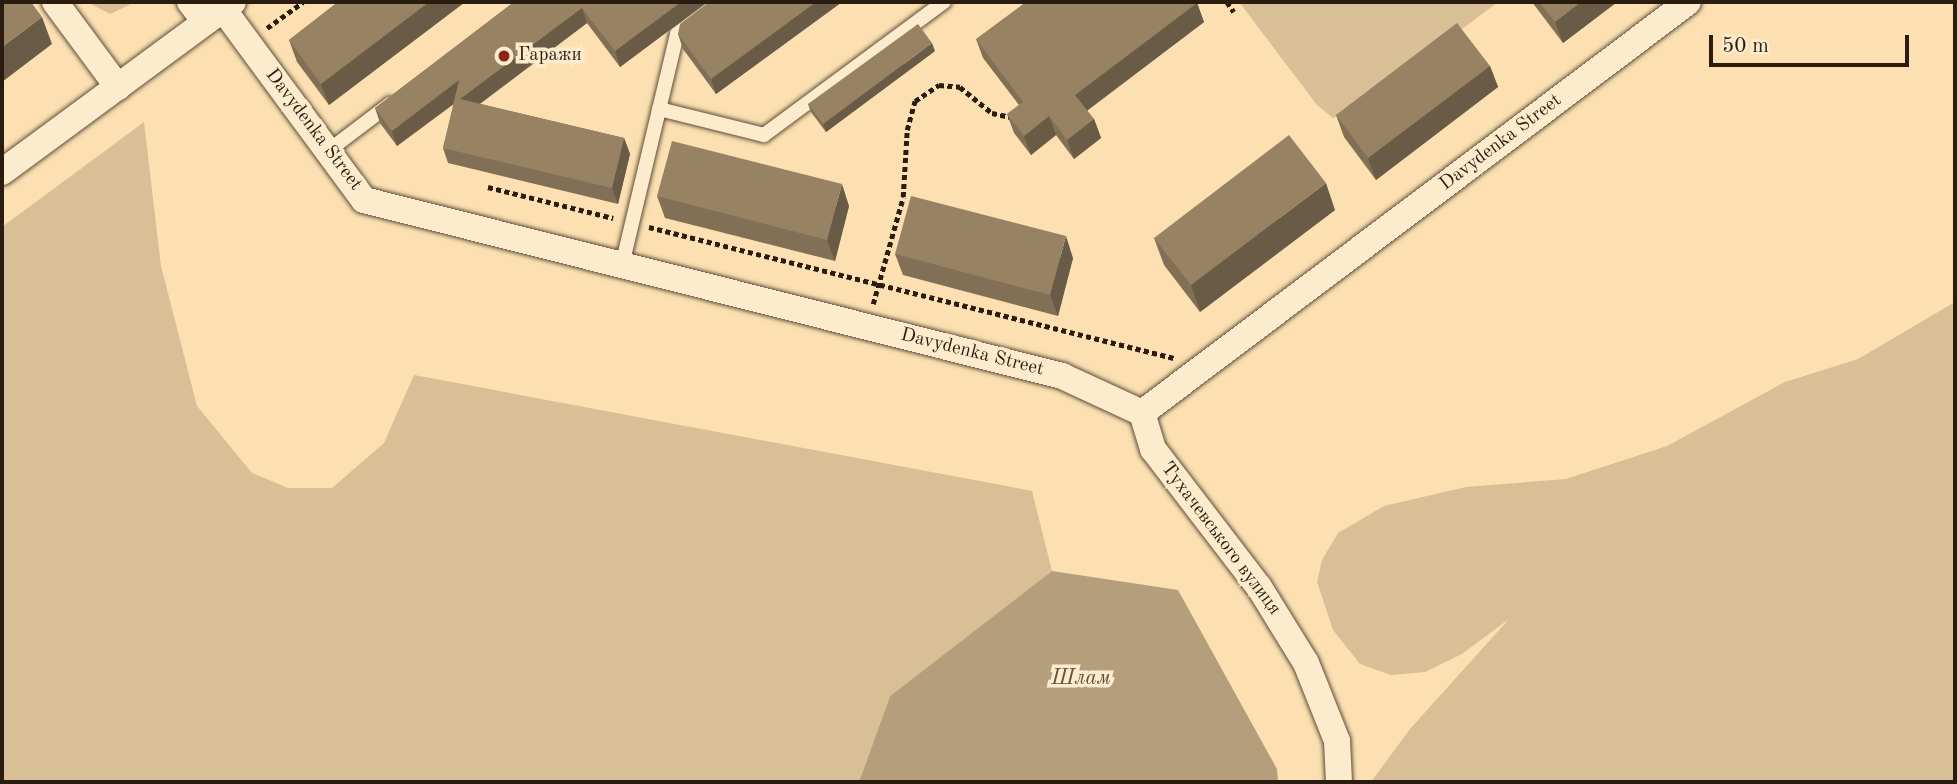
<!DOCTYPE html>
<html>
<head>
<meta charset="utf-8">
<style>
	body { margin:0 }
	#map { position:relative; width:1957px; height:784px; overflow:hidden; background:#fce0b2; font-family:"Old Standard TT",serif }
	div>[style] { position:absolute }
	.green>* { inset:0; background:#d8bf96 }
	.water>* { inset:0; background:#b59e7b }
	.path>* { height:4.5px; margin-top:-2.25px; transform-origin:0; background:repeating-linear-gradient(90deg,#2a1d10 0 5px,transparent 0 8.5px) }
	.roads { filter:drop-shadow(0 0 2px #5e4e38) drop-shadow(0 0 2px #5e4e38) }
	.lane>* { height:14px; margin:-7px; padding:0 7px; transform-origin:7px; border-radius:7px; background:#fdebcd }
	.street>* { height:26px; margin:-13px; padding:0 13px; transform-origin:13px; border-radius:13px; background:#fdebcd }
	.wall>* { inset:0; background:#827056 }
	.shaded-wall>* { inset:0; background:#6a5b46 }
	.building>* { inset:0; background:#978264 }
	.dots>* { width:19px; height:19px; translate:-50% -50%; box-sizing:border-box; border:4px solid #fdebcd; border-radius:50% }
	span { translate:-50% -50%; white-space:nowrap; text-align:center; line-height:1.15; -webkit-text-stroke:7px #fdebcd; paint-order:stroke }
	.poi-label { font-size:19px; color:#2a1d10 }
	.left { translate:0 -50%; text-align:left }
	.street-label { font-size:19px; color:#2a1d10 }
	.water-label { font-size:21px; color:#62513b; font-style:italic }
	.frame { position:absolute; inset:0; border:4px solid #2a1d10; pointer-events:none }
	.scale { position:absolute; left:1709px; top:35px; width:200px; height:32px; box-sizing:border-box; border:4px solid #2a1d10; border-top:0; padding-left:9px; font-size:21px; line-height:24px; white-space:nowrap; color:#2a1d10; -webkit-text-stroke:5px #fdebcd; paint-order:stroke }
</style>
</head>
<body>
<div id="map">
	<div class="green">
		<div style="clip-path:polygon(87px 2px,135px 2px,110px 14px)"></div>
		<div style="clip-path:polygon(1239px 2px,1498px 2px,1353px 111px,1333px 118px,1317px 105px)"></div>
		<div style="clip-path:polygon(144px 122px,161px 266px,197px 406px,252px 473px,288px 488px,332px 488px,384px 443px,414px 375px,1032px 491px,1052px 571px,890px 696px,859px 782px,2px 782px,2px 227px)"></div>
		<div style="clip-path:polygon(1955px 302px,1955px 782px,1371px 782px,1410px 729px,1509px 619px,1462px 654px,1425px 672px,1391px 675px,1360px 664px,1333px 630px,1317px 582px,1322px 560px,1338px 533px,1384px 506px,1466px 487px,1566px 479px,1667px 446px,1785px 382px,1858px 359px)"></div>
	</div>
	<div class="water">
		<div style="clip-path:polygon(1052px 571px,1178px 590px,1277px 769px,1278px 782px,859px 782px,890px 696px)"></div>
	</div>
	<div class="path">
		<div style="left:1227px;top:2px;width:12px;rotate:55deg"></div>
		<div style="left:267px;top:28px;width:44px;rotate:-35.8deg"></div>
		<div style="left:488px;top:187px;width:129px;rotate:13.9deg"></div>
		<div style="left:649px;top:227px;width:541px;rotate:14.01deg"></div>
		<div style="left:873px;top:304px;width:111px;rotate:-74.3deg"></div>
		<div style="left:903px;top:197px;width:67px;rotate:-86.6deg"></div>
		<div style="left:907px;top:130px;width:30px;rotate:-75deg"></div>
		<div style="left:915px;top:101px;width:29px;rotate:-34deg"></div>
		<div style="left:939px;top:85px;width:21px;rotate:5deg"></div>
		<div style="left:960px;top:87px;width:41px;rotate:39.1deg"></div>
		<div style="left:992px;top:113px;width:24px;rotate:12deg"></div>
	</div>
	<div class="roads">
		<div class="lane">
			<div style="left:659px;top:109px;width:108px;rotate:13.9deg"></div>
			<div style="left:764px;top:135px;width:224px;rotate:-36.5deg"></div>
			<div style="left:328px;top:151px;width:78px;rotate:-37.2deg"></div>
			<div style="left:622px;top:265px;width:237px;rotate:-76.6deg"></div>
			<div style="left:677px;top:34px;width:54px;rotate:-36.7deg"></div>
		</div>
		<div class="street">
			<div style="left:55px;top:2px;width:106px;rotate:53.5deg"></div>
			<div style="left:190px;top:2px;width:25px;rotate:53deg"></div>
			<div style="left:223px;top:9px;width:237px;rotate:53.6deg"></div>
			<div style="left:364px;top:200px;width:720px;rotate:14.15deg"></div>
			<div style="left:1062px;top:376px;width:88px;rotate:24.8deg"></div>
			<div style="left:2px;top:172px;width:287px;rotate:-36.4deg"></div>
			<div style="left:1142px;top:413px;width:683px;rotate:-36.97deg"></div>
			<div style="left:1142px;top:413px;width:38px;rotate:73deg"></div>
			<div style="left:1153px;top:449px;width:174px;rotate:52.5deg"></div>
			<div style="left:1259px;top:587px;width:89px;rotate:58.3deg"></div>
			<div style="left:1306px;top:663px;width:84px;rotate:68.3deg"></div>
			<div style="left:1337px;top:741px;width:41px;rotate:87.2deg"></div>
		</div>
	</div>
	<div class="wall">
		<div style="clip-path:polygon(338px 2px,465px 2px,329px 105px,297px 62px,289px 40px)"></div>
		<div style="clip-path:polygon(514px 2px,643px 3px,645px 2px,707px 2px,620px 67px,587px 23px,480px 104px,624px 138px,630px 154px,618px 204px,448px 163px,443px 148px,454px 104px,397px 146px,380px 123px,375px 108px)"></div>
		<div style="clip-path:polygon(709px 2px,842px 2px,716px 94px,683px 49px,678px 34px)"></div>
		<div style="clip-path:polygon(1532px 2px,1617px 2px,1563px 43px)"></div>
		<div style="clip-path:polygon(1197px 3px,1204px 22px,1087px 111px,1094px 119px,1101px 138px,1074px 159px,1056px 135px,1031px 155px,1014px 133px,1007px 114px,1019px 105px,983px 58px,976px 39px)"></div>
		<div style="clip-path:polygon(935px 51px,826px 132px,811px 112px,808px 104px)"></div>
		<div style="clip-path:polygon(1490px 66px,1498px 87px,1376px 180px,1344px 137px,1336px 115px)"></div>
		<div style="clip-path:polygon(657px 196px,849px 206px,835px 261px,665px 218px)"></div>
		<div style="clip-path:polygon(1335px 210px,1200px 312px,1164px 265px,1154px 238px)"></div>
		<div style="clip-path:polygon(895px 254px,1073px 258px,1058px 316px,903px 275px)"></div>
	</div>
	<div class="shaded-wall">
		<div style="clip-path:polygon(429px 2px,465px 2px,329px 105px,321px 84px)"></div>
		<div style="clip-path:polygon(681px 2px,707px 2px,620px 67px,615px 51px)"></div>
		<div style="clip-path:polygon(816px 2px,842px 2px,716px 94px,711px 79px)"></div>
		<div style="clip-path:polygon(1581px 2px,1617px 2px,1563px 43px,1555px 22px)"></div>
		<div style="clip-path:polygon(1197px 3px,1204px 22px,1082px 114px,1075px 95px)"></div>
		<div style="clip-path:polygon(582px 8px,587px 23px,466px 114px,460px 99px)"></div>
		<div style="clip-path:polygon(42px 17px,52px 44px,2px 82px,2px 47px)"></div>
		<div style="clip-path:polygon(932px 43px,935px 51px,826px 132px,823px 124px)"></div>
		<div style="clip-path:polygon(1490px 66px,1498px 87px,1376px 180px,1368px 158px)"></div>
		<div style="clip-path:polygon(459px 80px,465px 95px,397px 146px,392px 131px)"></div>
		<div style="clip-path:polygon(1049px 116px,1056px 135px,1031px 155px,1024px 136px)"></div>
		<div style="clip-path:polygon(1094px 119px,1101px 138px,1074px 159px,1067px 140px)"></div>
		<div style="clip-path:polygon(624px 138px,630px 154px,618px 204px,612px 188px)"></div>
		<div style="clip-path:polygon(1326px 183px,1335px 210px,1200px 312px,1191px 285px)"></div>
		<div style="clip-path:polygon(842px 184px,849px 206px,835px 261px,827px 240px)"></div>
		<div style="clip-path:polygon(1066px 236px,1073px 258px,1058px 316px,1050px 295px)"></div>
	</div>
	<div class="building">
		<div style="clip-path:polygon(2px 2px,31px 2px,42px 17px,2px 47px)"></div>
		<div style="clip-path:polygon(338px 2px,429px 2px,321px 84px,289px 40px)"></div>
		<div style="clip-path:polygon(514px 2px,642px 2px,643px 3px,645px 2px,681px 2px,615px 51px,582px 8px,460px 99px,624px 138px,612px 188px,443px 148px,459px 80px,392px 131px,375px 108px)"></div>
		<div style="clip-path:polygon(709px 2px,816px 2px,711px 79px,678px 34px,680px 24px)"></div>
		<div style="clip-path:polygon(1026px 2px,1196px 2px,1197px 3px,1075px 95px,1094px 119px,1067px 140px,1049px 116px,1024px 136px,1007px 114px,1023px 102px,976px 39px)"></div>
		<div style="clip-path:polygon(1539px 2px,1581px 2px,1555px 22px)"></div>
		<div style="clip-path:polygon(1457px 23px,1490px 66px,1368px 158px,1336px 115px)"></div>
		<div style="clip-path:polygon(918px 24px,932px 43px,823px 124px,808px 104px)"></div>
		<div style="clip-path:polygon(1289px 135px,1326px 183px,1191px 285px,1154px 238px)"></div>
		<div style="clip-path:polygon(672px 141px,842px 184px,827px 240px,657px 196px)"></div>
		<div style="clip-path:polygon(911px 196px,1066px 236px,1050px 295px,895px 254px)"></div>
	</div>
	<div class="dots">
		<div style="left:504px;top:56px;background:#8f2418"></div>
	</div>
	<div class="poi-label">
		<span class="left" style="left:518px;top:56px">Гаражи</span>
	</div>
	<div class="street-label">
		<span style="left:313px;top:130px;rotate:53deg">Davydenka Street</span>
		<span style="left:1501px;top:143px;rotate:-37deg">Davydenka Street</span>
		<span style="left:972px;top:353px;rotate:14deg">Davydenka Street</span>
		<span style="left:1220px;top:539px;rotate:53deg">Тухачевського вулиця</span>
	</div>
	<div class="water-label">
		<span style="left:1081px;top:679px">Шлам</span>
	</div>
	<div class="frame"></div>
	<div class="scale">50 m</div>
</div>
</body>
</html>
